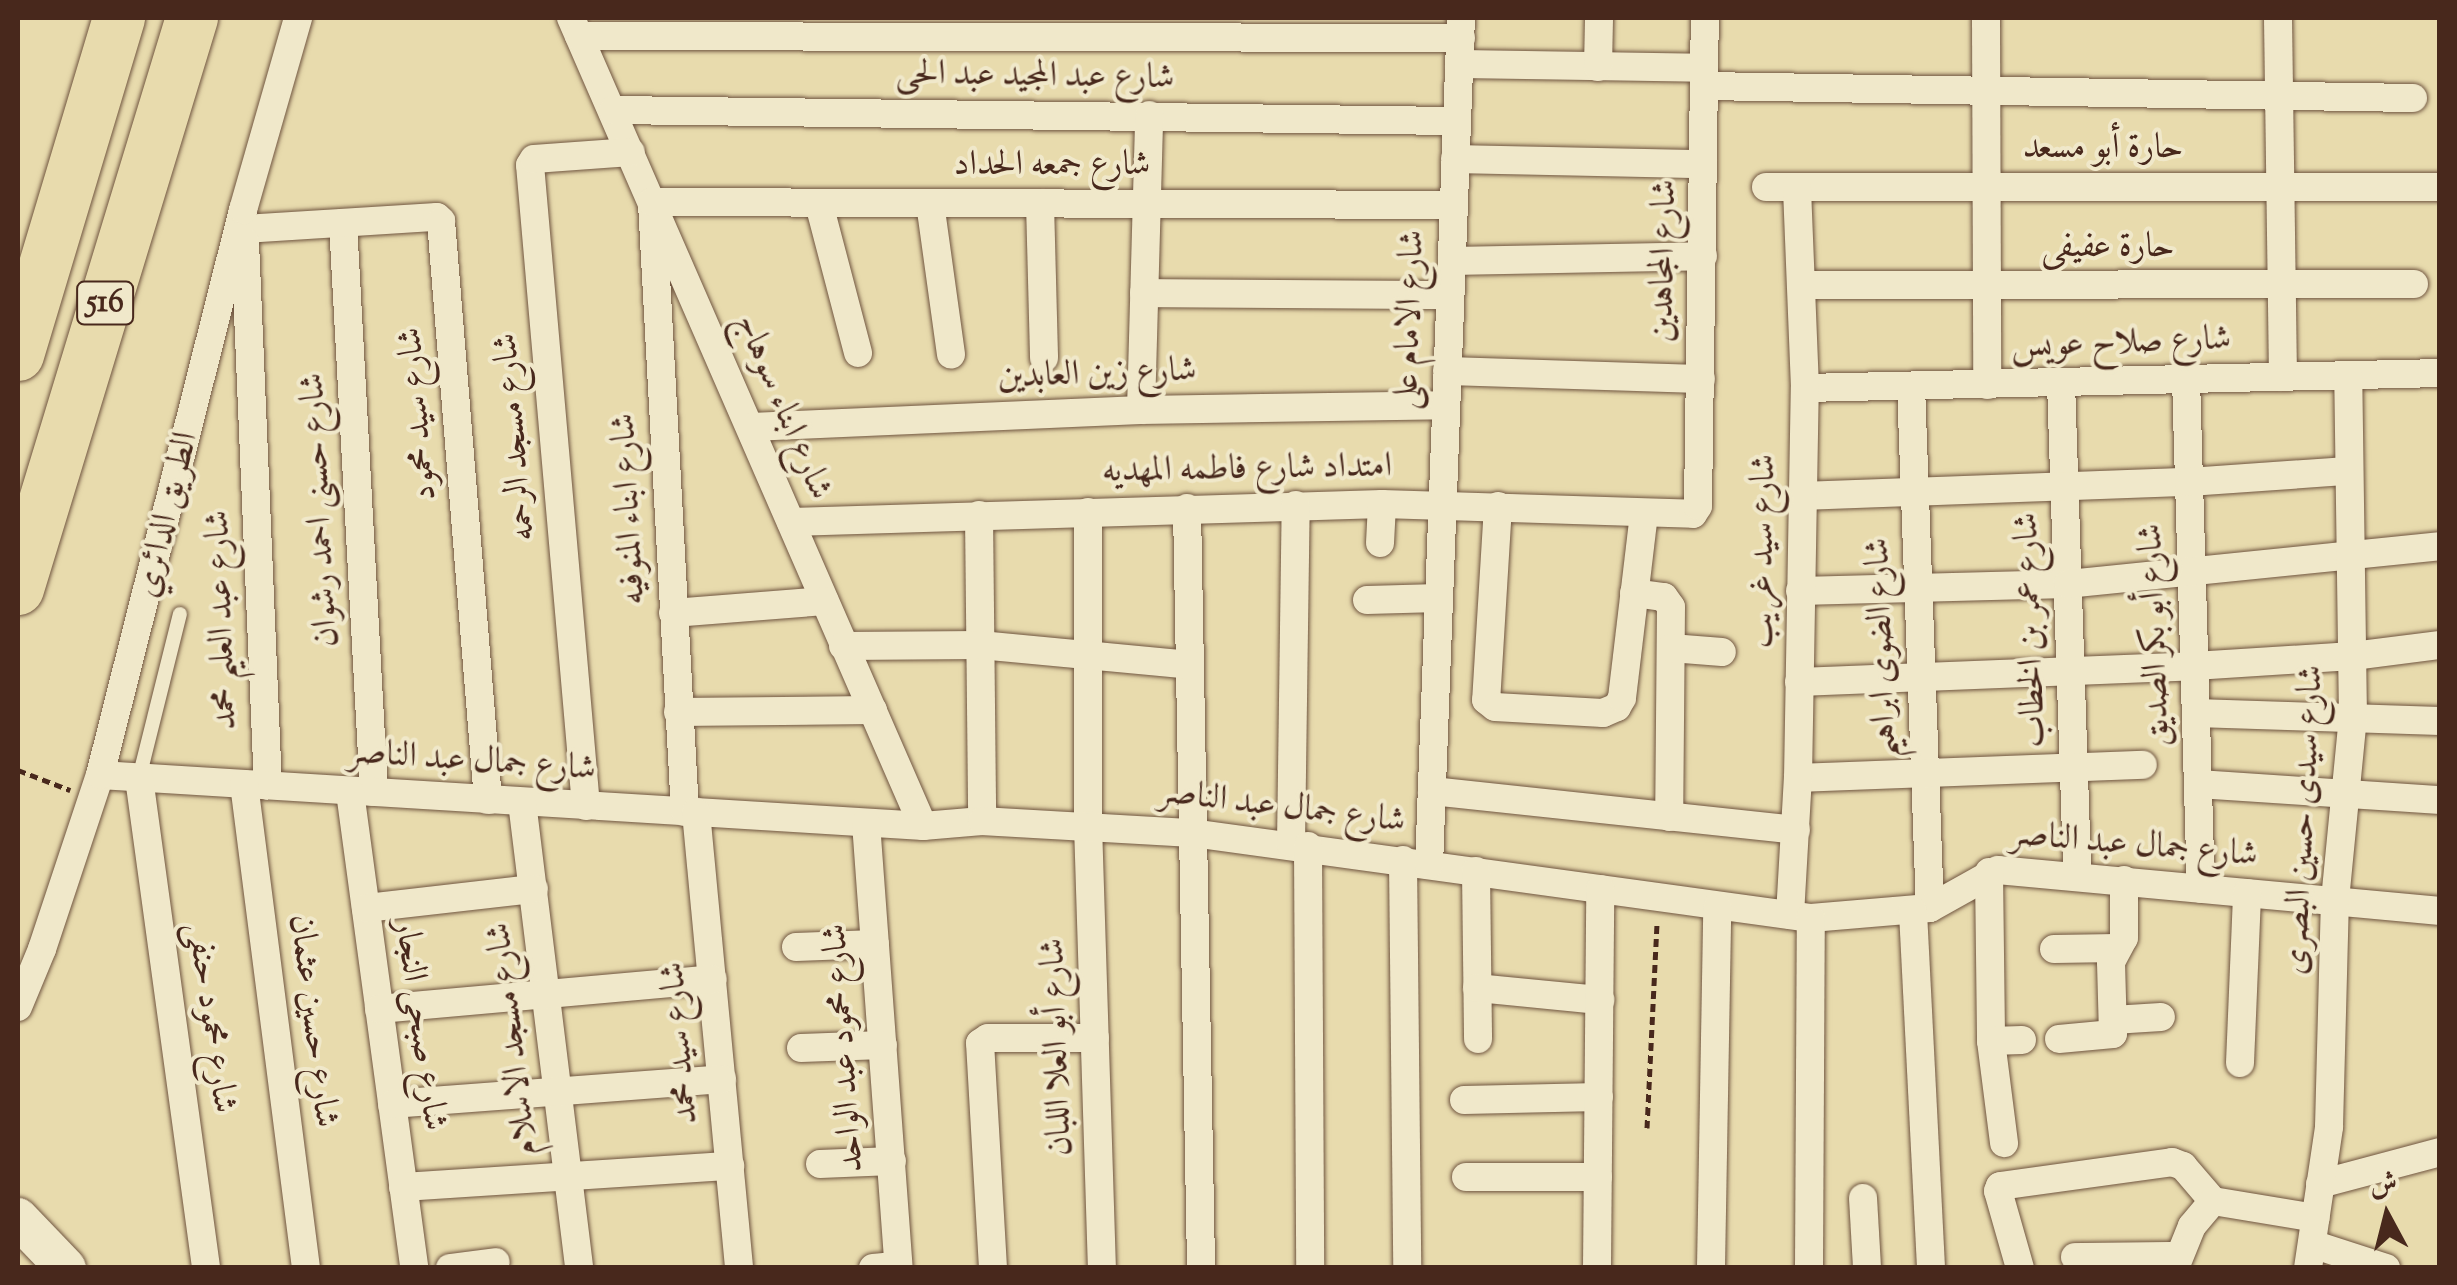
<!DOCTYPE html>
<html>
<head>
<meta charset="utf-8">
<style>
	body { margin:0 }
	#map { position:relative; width:2457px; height:1285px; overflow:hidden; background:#e8dbad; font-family:"Sorts Mill Goudy",Amiri,serif }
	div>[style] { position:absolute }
	.path>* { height:5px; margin-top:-2.5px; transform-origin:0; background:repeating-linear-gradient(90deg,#48281c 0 8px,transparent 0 13px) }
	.roads { filter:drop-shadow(0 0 2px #705540) drop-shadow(0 0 2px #705540) }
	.lane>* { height:14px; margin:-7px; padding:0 7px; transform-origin:7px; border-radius:7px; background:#f0e8ca }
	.street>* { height:28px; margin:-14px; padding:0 14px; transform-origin:14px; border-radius:14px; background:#f0e8ca }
	.secondary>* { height:40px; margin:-20px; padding:0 20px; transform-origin:20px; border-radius:20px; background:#f0e8ca }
	.highway>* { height:52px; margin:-26px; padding:0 26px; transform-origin:26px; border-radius:26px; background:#e8dbad }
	span { translate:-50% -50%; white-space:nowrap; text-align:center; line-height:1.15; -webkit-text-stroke:8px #f0e8ca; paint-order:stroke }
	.shield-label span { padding:2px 8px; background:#f0e8ca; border:2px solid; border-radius:8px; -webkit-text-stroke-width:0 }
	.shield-label { font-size:32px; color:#48281c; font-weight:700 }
	.street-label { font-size:35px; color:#48281c }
	.frame { position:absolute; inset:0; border:20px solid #48281c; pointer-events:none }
	.north { position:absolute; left:2337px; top:1165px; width:100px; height:100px; -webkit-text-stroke:8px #f0e8ca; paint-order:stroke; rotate:353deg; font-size:28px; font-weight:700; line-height:40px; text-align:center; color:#48281c }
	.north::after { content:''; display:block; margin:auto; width:35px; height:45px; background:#48281c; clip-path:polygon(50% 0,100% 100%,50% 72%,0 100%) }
</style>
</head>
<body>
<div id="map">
	<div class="path">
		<div style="left:18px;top:770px;width:56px;rotate:21deg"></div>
		<div style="left:1647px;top:1128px;width:207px;rotate:-87.2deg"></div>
	</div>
	<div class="roads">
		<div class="lane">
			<div style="left:139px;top:778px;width:169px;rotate:-76deg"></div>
		</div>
		<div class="street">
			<div style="left:571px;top:18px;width:881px;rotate:66.46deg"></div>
			<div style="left:1986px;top:18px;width:367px;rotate:89.8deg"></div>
			<div style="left:2278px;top:18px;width:359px;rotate:89.2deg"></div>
			<div style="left:579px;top:36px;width:882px;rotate:0.13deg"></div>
			<div style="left:1459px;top:64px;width:245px;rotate:0.9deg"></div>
			<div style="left:1598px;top:67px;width:49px;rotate:-88.8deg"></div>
			<div style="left:1704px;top:86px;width:709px;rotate:0.97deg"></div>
			<div style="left:613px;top:110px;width:844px;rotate:0.75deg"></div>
			<div style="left:1455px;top:159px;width:248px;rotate:1.2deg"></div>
			<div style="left:1766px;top:187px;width:674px"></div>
			<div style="left:930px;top:203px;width:153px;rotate:82.1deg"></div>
			<div style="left:1040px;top:203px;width:155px;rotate:88.5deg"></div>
			<div style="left:819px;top:204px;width:154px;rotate:75.3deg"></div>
			<div style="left:343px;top:223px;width:570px;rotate:86.88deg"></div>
			<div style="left:244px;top:229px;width:193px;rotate:-3.6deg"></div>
			<div style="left:437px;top:217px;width:6px;rotate:45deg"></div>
			<div style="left:441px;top:221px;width:581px;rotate:85.36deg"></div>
			<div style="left:245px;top:242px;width:544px;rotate:87.58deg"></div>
			<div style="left:1452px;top:261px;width:251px;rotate:-1.1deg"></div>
			<div style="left:1801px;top:285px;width:613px;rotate:-0.09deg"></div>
			<div style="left:1144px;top:293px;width:306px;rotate:0.4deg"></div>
			<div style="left:1447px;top:371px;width:254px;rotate:1.8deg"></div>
			<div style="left:2186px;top:379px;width:510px;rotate:88.32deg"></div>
			<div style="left:2061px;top:383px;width:491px;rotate:88.1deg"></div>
			<div style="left:1911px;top:386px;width:522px;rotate:87.92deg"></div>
			<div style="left:1805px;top:388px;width:635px;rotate:-1.35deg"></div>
			<div style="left:1141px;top:410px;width:295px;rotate:-88.4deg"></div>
			<div style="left:751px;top:427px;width:390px;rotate:-2.5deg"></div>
			<div style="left:1141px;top:410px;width:305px;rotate:-0.9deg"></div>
			<div style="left:1801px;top:496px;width:388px;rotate:-2.1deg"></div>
			<div style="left:2189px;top:482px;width:159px;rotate:-4deg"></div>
			<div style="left:1498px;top:506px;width:194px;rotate:93.5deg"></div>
			<div style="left:1486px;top:700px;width:11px;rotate:38deg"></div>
			<div style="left:1495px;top:707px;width:108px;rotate:3.2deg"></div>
			<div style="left:1603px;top:713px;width:15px;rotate:-23deg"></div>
			<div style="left:1617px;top:707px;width:10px;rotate:-61deg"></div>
			<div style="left:1622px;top:698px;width:186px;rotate:-83.2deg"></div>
			<div style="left:1187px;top:508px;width:760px;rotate:88.94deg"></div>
			<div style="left:1088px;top:512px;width:313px;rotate:90deg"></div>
			<div style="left:1088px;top:825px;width:443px;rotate:88.2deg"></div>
			<div style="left:979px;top:515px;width:306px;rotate:89.4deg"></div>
			<div style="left:791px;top:522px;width:591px;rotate:-1.74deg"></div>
			<div style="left:1382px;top:504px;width:311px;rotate:1.8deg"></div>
			<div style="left:1693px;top:514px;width:9px;rotate:-58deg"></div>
			<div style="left:1698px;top:506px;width:488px;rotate:-89.2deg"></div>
			<div style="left:1380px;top:543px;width:39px;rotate:-87deg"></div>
			<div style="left:1800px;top:591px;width:268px;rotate:-1.5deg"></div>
			<div style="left:2068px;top:584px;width:374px;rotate:-5.8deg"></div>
			<div style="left:1634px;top:593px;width:30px;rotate:8deg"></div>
			<div style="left:1664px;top:597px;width:12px;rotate:55deg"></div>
			<div style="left:1671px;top:607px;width:210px;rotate:90.5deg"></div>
			<div style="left:1367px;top:600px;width:72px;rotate:-1.6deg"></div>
			<div style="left:673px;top:613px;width:152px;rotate:-4.5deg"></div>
			<div style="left:843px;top:646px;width:137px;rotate:-0.4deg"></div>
			<div style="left:980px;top:645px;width:211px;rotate:5.4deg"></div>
			<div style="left:1671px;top:648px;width:51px;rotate:4.5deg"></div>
			<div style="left:1799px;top:682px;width:395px;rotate:-2.3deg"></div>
			<div style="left:2194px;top:666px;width:159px;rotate:-3.6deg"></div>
			<div style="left:2353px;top:656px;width:88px;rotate:-7.2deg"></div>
			<div style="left:678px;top:712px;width:195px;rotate:-0.6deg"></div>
			<div style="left:2196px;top:713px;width:244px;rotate:1.9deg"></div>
			<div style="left:100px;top:775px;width:825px;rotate:3.55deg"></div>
			<div style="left:923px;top:826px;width:59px;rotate:-4.8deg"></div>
			<div style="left:982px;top:821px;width:210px;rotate:3.3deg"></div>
			<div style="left:1192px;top:833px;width:625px;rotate:7.82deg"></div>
			<div style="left:1811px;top:918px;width:119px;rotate:-4.8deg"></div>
			<div style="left:1930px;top:908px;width:78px;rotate:-29.2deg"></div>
			<div style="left:1998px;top:870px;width:444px;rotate:5.3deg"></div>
			<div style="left:139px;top:778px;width:495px;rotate:82.2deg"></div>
			<div style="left:1798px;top:778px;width:345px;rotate:-2.2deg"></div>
			<div style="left:244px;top:784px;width:488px;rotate:82.7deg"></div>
			<div style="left:2198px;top:784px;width:243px;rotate:3.8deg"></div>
			<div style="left:1432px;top:791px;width:366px;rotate:6.1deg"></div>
			<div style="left:350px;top:792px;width:480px;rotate:82.3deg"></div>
			<div style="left:522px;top:802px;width:469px;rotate:83deg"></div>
			<div style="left:586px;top:806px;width:643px;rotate:-94.99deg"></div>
			<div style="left:530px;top:165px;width:7px;rotate:-56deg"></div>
			<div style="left:534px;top:159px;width:97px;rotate:-4.1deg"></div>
			<div style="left:685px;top:812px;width:611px;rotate:-93.1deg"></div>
			<div style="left:652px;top:202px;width:801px;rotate:0.21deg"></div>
			<div style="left:696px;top:812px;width:458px;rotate:84.6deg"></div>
			<div style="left:866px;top:823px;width:446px;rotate:85.8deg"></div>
			<div style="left:1291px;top:843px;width:338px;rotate:-89.2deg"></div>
			<div style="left:1308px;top:846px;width:422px;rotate:89.7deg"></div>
			<div style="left:1403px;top:860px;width:408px;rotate:89.4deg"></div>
			<div style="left:1429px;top:865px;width:848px;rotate:-87.84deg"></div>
			<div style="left:1476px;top:871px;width:168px;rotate:89.3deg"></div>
			<div style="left:1989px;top:872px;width:169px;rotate:89.3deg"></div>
			<div style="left:1991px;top:1041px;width:103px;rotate:82.7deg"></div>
			<div style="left:366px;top:908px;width:169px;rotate:-6.5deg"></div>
			<div style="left:1913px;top:912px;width:356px;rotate:87.1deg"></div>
			<div style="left:1790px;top:915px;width:137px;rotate:-86.7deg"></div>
			<div style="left:1798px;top:778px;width:390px;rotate:-89deg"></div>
			<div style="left:1805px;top:388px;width:201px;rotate:-92.3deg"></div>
			<div style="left:796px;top:947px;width:79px;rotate:-2.2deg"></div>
			<div style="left:2054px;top:949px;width:63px;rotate:-0.9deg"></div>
			<div style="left:1477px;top:988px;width:124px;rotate:5.6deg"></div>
			<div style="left:18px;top:1007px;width:63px;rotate:-67.5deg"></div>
			<div style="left:42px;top:949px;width:183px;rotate:-71.6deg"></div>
			<div style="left:100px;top:775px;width:583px;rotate:-75.8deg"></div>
			<div style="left:243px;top:210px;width:200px;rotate:-74deg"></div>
			<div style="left:379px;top:1009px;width:335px;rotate:-5.1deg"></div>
			<div style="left:2113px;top:1020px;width:48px;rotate:-3.6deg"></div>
			<div style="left:2059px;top:1039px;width:54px;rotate:-5.3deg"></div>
			<div style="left:2113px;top:1034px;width:72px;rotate:-91.6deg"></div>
			<div style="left:2111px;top:962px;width:27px;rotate:-62deg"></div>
			<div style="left:2124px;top:938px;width:58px;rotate:-90deg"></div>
			<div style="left:1991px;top:1041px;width:31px;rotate:-2deg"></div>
			<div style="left:801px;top:1048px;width:82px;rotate:-2.1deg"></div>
			<div style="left:2240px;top:1063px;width:170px;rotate:-87.6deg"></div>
			<div style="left:1464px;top:1100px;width:135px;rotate:-1.3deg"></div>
			<div style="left:392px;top:1104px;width:331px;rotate:-4.3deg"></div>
			<div style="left:820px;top:1164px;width:72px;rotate:-2.4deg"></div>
			<div style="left:1466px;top:1177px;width:132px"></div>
			<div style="left:2320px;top:1184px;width:124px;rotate:-14.9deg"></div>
			<div style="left:403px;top:1187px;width:328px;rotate:-3.7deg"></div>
			<div style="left:1863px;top:1198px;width:70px;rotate:86.7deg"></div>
			<div style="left:2312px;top:1244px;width:78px;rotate:18deg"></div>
			<div style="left:2075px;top:1257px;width:102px;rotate:-0.6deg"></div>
			<div style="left:450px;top:1268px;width:46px;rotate:-7.4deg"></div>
			<div style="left:873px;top:1268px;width:25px;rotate:-5deg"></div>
			<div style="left:993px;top:1268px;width:225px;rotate:-93.3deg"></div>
			<div style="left:980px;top:1043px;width:9px;rotate:-32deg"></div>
			<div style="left:988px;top:1038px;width:107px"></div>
			<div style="left:1597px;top:1268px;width:379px;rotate:-89.5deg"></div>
			<div style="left:1711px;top:1268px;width:361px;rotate:-89deg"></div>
			<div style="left:1809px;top:1268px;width:350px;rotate:-89.7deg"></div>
			<div style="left:2020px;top:1268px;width:80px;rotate:-105.9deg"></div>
			<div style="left:1998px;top:1191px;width:5px;rotate:-68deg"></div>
			<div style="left:2000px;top:1186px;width:174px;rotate:-7.9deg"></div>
			<div style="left:2172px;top:1162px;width:12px;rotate:20deg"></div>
			<div style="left:2183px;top:1166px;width:46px;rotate:49.4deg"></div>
			<div style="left:2213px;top:1201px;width:104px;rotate:9.4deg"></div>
			<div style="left:2175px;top:1268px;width:45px;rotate:-68deg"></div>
			<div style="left:2192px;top:1226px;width:33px;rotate:-50deg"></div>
			<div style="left:2308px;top:1268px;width:143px;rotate:-81.5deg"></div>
			<div style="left:2329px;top:1127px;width:227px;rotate:-88.5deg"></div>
			<div style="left:2335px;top:900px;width:183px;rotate:-84.4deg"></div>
			<div style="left:2353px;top:718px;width:343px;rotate:-90.8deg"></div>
		</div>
		<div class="secondary">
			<div style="left:18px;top:1218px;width:69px;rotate:46.2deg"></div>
		</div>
		<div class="highway">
			<div style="left:18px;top:355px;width:352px;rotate:-73.3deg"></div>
			<div style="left:18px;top:589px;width:597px;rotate:-73.05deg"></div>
		</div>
	</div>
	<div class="shield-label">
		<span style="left:105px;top:303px">516</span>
	</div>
	<div class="street-label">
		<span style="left:1035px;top:77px;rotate:1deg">شارع عبد المجيد عبد الحى</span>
		<span style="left:2103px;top:149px">حارة أبو مسعد</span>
		<span style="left:1052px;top:166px">شارع جمعه الحداد</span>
		<span style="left:2108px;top:248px">حارة عفيفى</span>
		<span style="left:1665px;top:261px;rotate:-89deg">شارع المجاهدين</span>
		<span style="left:1411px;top:320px;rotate:-88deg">شارع الامام على</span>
		<span style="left:2121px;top:344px;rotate:-2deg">شارع صلاح عويس</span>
		<span style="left:1097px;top:375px;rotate:-2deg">شارع زين العابدين</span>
		<span style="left:782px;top:407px;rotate:67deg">شارع ابناء سوهاج</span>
		<span style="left:419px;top:414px;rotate:-95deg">شارع سيد محمود</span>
		<span style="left:516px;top:437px;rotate:-95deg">شارع مسجد الرحمه</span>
		<span style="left:1247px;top:470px;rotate:-1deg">امتداد شارع فاطمه المهديه</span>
		<span style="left:630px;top:509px;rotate:-93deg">شارع ابناء المنوفيه</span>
		<span style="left:321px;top:510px;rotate:-93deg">شارع حسنى احمد رشوان</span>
		<span style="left:168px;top:515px;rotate:-76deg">الطريق الدائري</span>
		<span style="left:1764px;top:551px;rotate:-89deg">شارع سيد غريب</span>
		<span style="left:223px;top:620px;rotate:-92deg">شارع عبد العليم محمد</span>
		<span style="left:2032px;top:630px;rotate:-92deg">شارع عمر بن الخطاب</span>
		<span style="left:2156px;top:635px;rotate:-92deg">شارع أبو بكر الصديق</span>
		<span style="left:1883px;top:648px;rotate:-92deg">شارع الضوى ابراهيم</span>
		<span style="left:472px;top:762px;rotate:4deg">شارع جمال عبد الناصر</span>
		<span style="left:1282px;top:808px;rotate:7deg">شارع جمال عبد الناصر</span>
		<span style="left:2305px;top:820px;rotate:-87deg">شارع سيدى حسين البصرى</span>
		<span style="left:2134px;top:846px;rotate:5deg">شارع جمال عبد الناصر</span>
		<span style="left:210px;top:1018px;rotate:82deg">شارع محمود حنفى</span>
		<span style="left:312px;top:1021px;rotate:83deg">شارع حسين عثمان</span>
		<span style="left:419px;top:1025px;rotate:82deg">شارع صبحى النجار</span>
		<span style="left:514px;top:1039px;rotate:-97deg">شارع مسجد الاسلام</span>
		<span style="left:681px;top:1043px;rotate:-95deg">شارع سيد محمد</span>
		<span style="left:1058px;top:1047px;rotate:-92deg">شارع أبو العلا اللبان</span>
		<span style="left:845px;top:1048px;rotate:-94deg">شارع محمود عبد الواحد</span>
	</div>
	<div class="frame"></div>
	<div class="north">ش</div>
</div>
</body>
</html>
